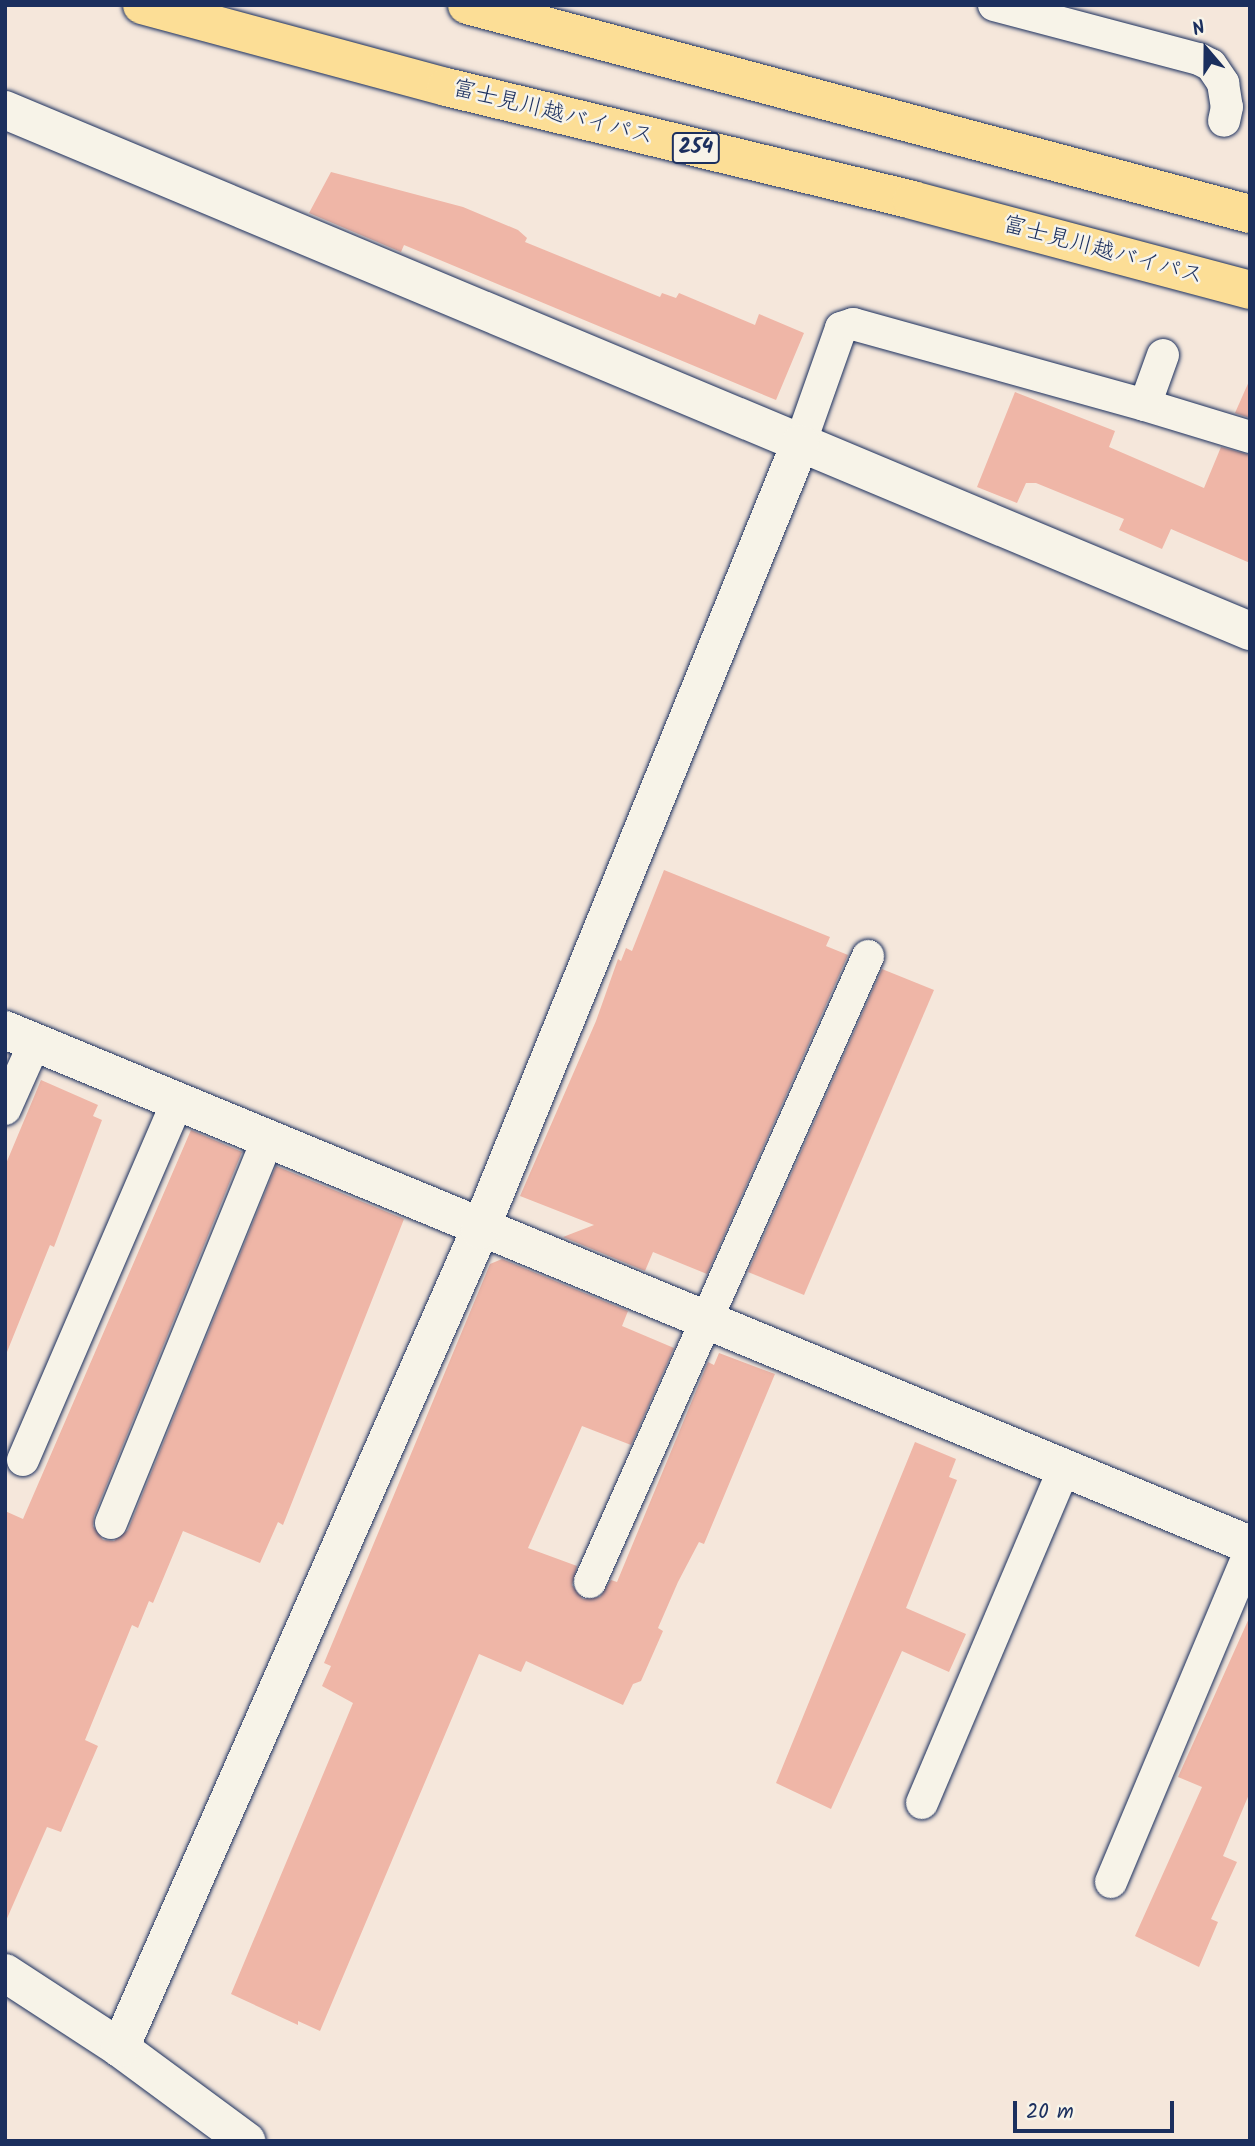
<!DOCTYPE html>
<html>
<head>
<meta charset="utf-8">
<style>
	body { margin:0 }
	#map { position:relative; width:1255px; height:2146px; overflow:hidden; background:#f5e7db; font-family:Kalam,"Klee One",sans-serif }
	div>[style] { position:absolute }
	.building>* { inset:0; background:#efb6a7 }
	.roads { filter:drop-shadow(0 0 2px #1b2f5e) drop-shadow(0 0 2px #1b2f5e) }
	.service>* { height:32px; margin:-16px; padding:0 16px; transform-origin:16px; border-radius:16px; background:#f7f3e8 }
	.minor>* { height:38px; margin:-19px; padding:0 19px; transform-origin:19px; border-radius:19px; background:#f7f3e8 }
	.trunk>* { height:38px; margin:-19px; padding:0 19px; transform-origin:19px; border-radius:19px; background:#fcde96 }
	span { translate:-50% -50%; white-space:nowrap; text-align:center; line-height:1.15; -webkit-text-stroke:5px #f7f3e8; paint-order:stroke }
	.shield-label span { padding:2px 5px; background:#f7f3e8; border:2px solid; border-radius:5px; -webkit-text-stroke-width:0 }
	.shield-label { font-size:21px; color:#1b2f5e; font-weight:700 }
	.street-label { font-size:23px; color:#1b2f5e }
	.frame { position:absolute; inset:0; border:7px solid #1b2f5e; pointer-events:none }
	.north { position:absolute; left:1171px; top:14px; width:70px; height:70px; -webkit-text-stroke:5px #f7f3e8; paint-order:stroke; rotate:340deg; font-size:19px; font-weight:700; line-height:28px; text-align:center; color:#1b2f5e }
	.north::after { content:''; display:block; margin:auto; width:24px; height:32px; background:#1b2f5e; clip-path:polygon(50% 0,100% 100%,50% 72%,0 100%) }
	.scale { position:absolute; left:1013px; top:2101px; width:161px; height:32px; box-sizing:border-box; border:4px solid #1b2f5e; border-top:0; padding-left:9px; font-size:21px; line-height:24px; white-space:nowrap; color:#1b2f5e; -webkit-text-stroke:5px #f7f3e8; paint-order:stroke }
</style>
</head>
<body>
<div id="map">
	<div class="building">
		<div style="clip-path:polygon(331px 172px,463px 207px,518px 230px,527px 238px,525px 242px,660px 297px,662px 293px,676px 298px,679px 293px,755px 325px,759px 314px,804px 333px,776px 400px,404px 245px,401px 252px,309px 213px)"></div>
		<div style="clip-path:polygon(1250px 379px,1250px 418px,1235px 413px)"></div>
		<div style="clip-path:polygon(1015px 392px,1115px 431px,1109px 447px,1204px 488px,1221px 447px,1250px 455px,1250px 563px,1171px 529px,1162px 549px,1119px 530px,1124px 519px,1036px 483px,1026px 483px,1017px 503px,977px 487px)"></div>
		<div style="clip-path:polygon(664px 870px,830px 937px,826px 946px,848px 955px,707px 1274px,653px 1252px,645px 1271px,563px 1237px,594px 1225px,520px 1196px,596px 1021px,618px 959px,621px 961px,626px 948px,632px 951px)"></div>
		<div style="clip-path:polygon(882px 969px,934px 990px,804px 1295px,748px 1272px)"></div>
		<div style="clip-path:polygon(41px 1080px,98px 1105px,93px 1116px,102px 1120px,54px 1247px,50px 1245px,7px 1352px,5px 1166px)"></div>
		<div style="clip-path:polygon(191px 1130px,242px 1152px,94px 1516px,93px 1526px,103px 1540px,114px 1541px,128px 1530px,276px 1166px,404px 1219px,283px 1525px,278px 1522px,260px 1563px,183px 1531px,153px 1603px,149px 1601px,138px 1628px,132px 1625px,85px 1740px,98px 1746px,61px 1832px,47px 1827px,5px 1923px,5px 1511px,23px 1519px)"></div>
		<div style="clip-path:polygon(502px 1259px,628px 1311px,622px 1326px,674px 1348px,631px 1445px,582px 1426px,528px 1548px,577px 1566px,572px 1585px,583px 1599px,600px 1597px,611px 1580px,617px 1582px,708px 1362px,714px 1365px,719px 1353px,775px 1374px,704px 1544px,699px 1542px,678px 1582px,658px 1628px,663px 1631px,641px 1681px,633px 1684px,623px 1705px,526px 1661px,521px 1672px,479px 1654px,320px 2031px,298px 2021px,298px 2025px,231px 1994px,353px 1703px,322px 1686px,331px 1666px,324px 1663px,490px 1264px)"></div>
		<div style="clip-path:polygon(915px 1442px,956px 1459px,949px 1477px,957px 1480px,906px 1608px,966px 1634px,949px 1672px,902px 1651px,831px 1809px,776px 1783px)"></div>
		<div style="clip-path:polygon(1250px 1616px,1250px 1792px,1223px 1856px,1237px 1862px,1211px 1919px,1218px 1922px,1199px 1967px,1135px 1936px,1202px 1787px,1178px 1777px)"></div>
	</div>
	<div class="roads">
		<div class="service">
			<div style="left:994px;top:5px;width:212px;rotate:14.8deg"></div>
			<div style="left:1199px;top:59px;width:13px;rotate:27deg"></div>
			<div style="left:1211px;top:65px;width:22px;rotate:56deg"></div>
			<div style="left:1223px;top:83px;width:24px;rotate:81deg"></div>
			<div style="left:1227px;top:107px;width:14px;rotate:102deg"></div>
			<div style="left:1145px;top:405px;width:110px;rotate:16.9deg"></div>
			<div style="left:800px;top:444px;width:123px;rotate:-70.5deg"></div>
			<div style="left:841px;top:328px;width:13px;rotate:-18deg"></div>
			<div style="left:853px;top:324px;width:303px;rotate:15.5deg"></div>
			<div style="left:1145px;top:405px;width:53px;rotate:-70.2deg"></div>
			<div style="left:5px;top:1109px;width:73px;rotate:-65.9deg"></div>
			<div style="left:23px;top:1460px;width:390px;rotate:-66.7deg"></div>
			<div style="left:111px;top:1523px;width:414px;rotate:-67.8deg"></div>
			<div style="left:590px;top:1582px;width:685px;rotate:-66.05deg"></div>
			<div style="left:922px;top:1803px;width:364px;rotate:-67deg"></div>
			<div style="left:1111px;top:1882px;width:358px;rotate:-67.2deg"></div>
		</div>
		<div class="minor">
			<div style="left:5px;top:110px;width:1350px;rotate:22.71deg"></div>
			<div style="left:5px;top:1030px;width:1347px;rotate:22.47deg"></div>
			<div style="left:5px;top:1973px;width:137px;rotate:33.1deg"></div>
			<div style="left:120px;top:2048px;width:157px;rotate:36.4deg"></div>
			<div style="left:120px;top:2048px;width:894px;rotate:-66.25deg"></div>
			<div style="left:480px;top:1230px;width:849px;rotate:-67.85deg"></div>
		</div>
		<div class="trunk">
			<div style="left:142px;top:5px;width:315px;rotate:15.1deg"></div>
			<div style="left:446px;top:87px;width:480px;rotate:13.6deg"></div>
			<div style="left:912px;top:200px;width:350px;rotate:14.9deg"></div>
			<div style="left:467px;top:5px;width:810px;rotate:14.95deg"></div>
		</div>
	</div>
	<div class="shield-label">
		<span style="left:696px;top:148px">254</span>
	</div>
	<div class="street-label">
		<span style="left:553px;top:113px;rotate:14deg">富士見川越バイパス</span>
		<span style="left:1103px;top:251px;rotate:15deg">富士見川越バイパス</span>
	</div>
	<div class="frame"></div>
	<div class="north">N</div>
	<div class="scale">20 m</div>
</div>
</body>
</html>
